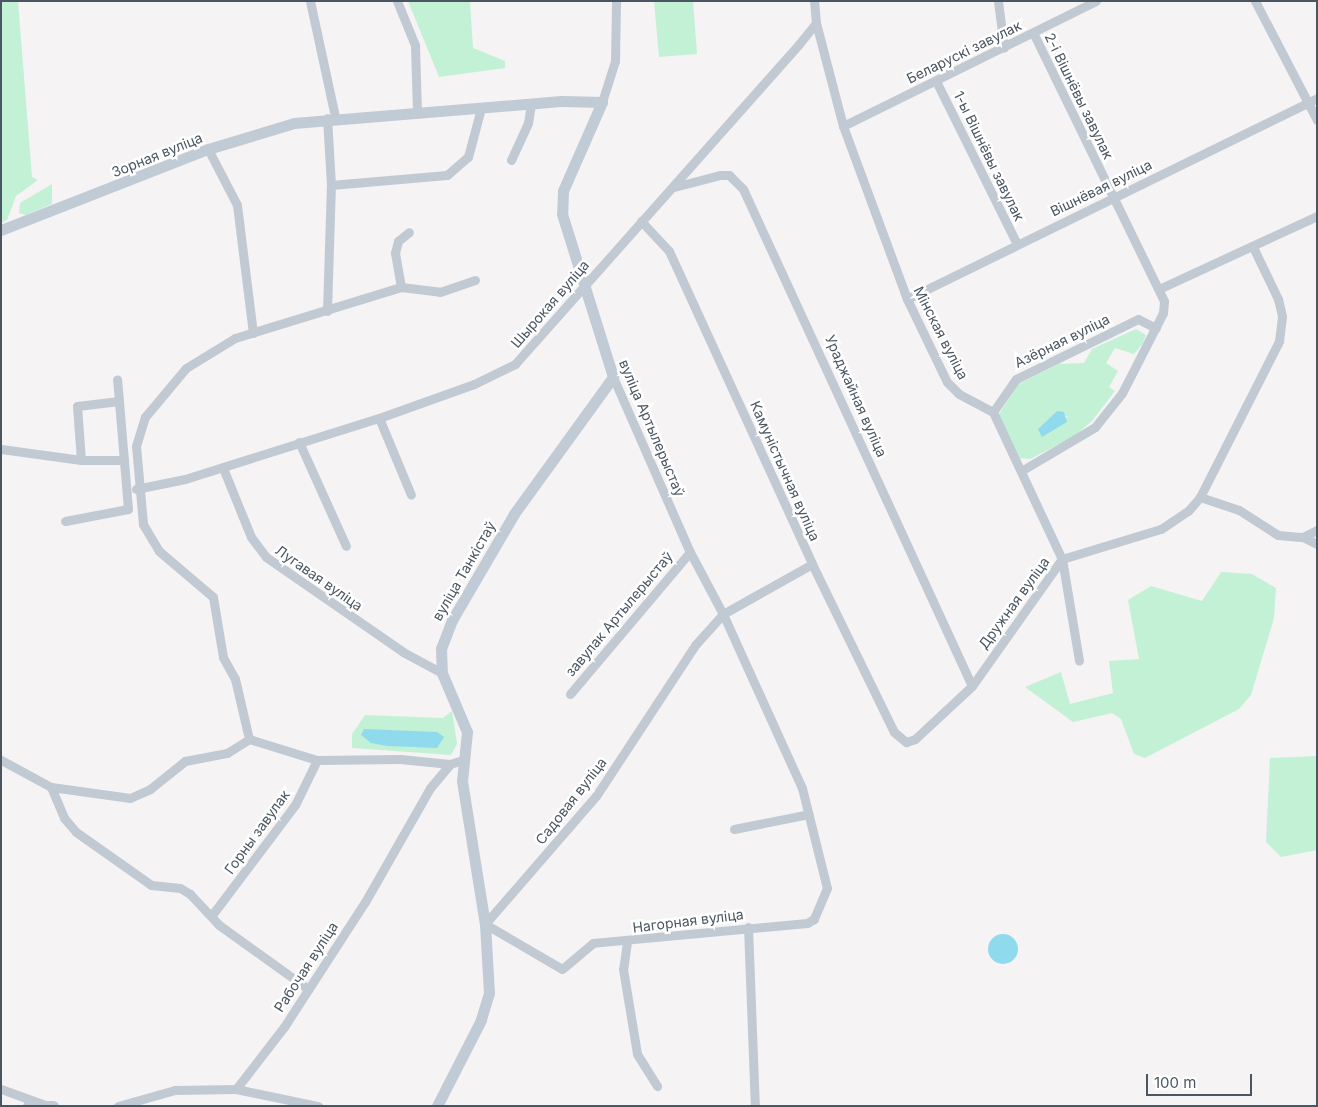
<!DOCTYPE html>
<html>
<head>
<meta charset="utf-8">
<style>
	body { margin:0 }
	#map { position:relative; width:1318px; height:1107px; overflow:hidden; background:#f5f3f3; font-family:Inter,sans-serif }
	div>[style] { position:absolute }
	.green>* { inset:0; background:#c3f1d5 }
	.water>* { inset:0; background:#90daee }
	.round { border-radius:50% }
	.street>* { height:9px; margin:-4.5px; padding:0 4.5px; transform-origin:4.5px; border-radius:4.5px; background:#c1cad2 }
	.secondary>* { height:11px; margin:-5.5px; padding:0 5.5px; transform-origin:5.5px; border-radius:5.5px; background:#c1cbd6 }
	span { translate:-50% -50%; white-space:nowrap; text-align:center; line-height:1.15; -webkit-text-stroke:5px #fff; paint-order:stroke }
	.street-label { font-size:14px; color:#4a5661 }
	.frame { position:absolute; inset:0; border:2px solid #4a5661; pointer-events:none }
	.scale { position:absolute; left:1146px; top:1074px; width:106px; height:22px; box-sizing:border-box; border:2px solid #4a5661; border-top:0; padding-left:6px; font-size:15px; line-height:18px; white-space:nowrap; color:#4a5661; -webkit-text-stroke:4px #fff; paint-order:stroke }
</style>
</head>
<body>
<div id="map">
	<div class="green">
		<div style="clip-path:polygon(1px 1px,18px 1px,32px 177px,38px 180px,16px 196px,7px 220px,1px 223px)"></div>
		<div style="clip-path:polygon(408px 1px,470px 1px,473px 48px,505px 61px,505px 68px,439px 77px)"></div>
		<div style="clip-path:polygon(654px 1px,693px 1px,697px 54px,659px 57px)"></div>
		<div style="clip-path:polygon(52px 184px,52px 204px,26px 215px,19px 213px,20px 203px)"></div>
		<div style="clip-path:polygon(evenodd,1136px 329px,1146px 335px,1143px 343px,1134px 354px,1115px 348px,1106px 363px,1118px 371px,1109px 387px,1115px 391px,1092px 421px,1073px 437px,1030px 459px,1017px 458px,998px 416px,1018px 384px,1059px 364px,1084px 363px,1092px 349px,1136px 329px,1057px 411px,1068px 417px,1038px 429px,1057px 411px)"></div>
		<div style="clip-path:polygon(1221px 572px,1252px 574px,1276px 588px,1274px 618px,1251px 695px,1239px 709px,1145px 758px,1134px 754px,1121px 719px,1112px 713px,1073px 722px,1025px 687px,1061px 672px,1070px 704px,1113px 693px,1109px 661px,1139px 659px,1128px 600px,1151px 586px,1202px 601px)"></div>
		<div style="clip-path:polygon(452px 711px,457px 744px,451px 755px,352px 748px,352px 734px,365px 715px,443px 718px)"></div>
		<div style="clip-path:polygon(1317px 756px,1317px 850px,1281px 857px,1266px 842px,1270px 758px)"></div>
	</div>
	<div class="water">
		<div style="clip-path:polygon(1057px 411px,1064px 412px,1067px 422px,1042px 437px,1038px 429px)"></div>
		<div style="clip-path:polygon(364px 729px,437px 732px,444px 737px,437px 748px,387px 746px,371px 743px,361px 735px)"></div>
		<div class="round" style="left:988px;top:934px;width:30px;height:30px"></div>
	</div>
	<div class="street">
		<div style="left:310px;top:1px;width:119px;rotate:77.8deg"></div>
		<div style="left:397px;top:1px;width:48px;rotate:67.8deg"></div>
		<div style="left:415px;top:45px;width:68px;rotate:88.3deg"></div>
		<div style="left:998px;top:1px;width:47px;rotate:82.7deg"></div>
		<div style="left:1255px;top:1px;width:134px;rotate:62.5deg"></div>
		<div style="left:816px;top:23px;width:106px;rotate:75.3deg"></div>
		<div style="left:843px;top:126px;width:184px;rotate:69.7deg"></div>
		<div style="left:907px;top:299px;width:92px;rotate:64.3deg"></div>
		<div style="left:947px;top:382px;width:17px;rotate:45deg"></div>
		<div style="left:959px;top:394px;width:38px;rotate:28deg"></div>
		<div style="left:993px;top:412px;width:162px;rotate:64.9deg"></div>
		<div style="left:1062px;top:559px;width:103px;rotate:80.5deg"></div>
		<div style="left:936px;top:81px;width:182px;rotate:63.6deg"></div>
		<div style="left:602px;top:102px;width:43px;rotate:-72.4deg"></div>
		<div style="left:615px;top:61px;width:60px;rotate:-89deg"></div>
		<div style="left:843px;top:126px;width:282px;rotate:-26.3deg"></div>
		<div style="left:208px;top:149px;width:63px;rotate:62.6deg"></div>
		<div style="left:237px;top:205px;width:129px;rotate:82.9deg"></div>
		<div style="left:511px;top:160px;width:41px;rotate:-65.3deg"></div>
		<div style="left:528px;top:123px;width:19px;rotate:-81deg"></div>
		<div style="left:331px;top:185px;width:116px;rotate:-4.9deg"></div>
		<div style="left:447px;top:175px;width:28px;rotate:-41deg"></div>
		<div style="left:468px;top:157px;width:51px;rotate:-75.1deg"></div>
		<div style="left:674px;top:187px;width:48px;rotate:-14.6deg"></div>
		<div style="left:720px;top:175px;width:9px"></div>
		<div style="left:729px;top:175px;width:20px;rotate:45deg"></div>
		<div style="left:743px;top:189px;width:547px;rotate:65.26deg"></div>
		<div style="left:641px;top:221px;width:41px;rotate:47deg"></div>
		<div style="left:669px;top:251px;width:344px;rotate:65.4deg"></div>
		<div style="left:812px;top:564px;width:187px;rotate:64deg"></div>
		<div style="left:894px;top:732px;width:16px;rotate:40deg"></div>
		<div style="left:906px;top:742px;width:9px;rotate:-18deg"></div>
		<div style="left:915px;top:739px;width:78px;rotate:-42.9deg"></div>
		<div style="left:972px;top:686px;width:156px;rotate:-54.7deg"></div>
		<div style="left:1062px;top:559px;width:103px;rotate:-16.9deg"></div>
		<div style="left:1161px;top:529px;width:32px;rotate:-34deg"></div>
		<div style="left:1188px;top:511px;width:18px;rotate:-49deg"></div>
		<div style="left:1200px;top:497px;width:41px;rotate:18.4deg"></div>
		<div style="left:1239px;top:510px;width:46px;rotate:32.7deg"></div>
		<div style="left:1278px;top:535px;width:25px;rotate:5deg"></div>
		<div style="left:1303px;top:537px;width:16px;rotate:-27deg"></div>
		<div style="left:401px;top:287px;width:35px;rotate:-100deg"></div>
		<div style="left:395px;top:253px;width:12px;rotate:-76deg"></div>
		<div style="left:398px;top:241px;width:14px;rotate:-39deg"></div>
		<div style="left:1161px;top:288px;width:172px;rotate:-24.8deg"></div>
		<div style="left:907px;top:299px;width:457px;rotate:-26.1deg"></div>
		<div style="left:327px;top:311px;width:126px;rotate:-88.2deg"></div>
		<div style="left:331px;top:185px;width:67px;rotate:-93.4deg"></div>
		<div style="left:613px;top:377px;width:191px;rotate:66.3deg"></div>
		<div style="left:690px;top:552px;width:70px;rotate:62deg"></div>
		<div style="left:723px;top:614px;width:191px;rotate:65.6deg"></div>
		<div style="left:802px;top:788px;width:103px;rotate:76deg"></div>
		<div style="left:827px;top:888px;width:34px;rotate:113deg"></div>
		<div style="left:814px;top:919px;width:8px;rotate:150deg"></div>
		<div style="left:807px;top:923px;width:215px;rotate:174.7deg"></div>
		<div style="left:593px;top:943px;width:40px;rotate:140deg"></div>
		<div style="left:562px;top:969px;width:89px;rotate:-149.7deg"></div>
		<div style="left:485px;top:924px;width:169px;rotate:-49.1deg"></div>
		<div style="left:596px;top:796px;width:182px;rotate:-56.7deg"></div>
		<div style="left:696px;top:644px;width:40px;rotate:-48deg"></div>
		<div style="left:723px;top:614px;width:102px;rotate:-29.3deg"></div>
		<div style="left:119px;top:401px;width:42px;rotate:173.2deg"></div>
		<div style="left:77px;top:406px;width:54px;rotate:85.8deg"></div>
		<div style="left:81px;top:460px;width:43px"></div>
		<div style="left:993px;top:412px;width:40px;rotate:-55.1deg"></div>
		<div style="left:1016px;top:379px;width:136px;rotate:-26.2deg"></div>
		<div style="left:1138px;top:319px;width:20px;rotate:27deg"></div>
		<div style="left:379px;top:418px;width:83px;rotate:67.4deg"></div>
		<div style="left:299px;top:442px;width:114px;rotate:65.7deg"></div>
		<div style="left:1px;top:449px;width:81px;rotate:7.8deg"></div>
		<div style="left:223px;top:468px;width:74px;rotate:67.9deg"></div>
		<div style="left:251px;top:537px;width:25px;rotate:53deg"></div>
		<div style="left:266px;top:557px;width:167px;rotate:34.7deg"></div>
		<div style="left:403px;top:652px;width:44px;rotate:28.3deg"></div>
		<div style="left:1021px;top:471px;width:86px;rotate:-30.7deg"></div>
		<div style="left:1095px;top:427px;width:43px;rotate:-51.5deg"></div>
		<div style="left:1122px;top:393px;width:90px;rotate:-62.9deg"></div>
		<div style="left:1163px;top:313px;width:12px;rotate:-85deg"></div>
		<div style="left:1164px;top:301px;width:298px;rotate:-116deg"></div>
		<div style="left:136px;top:489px;width:50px;rotate:-11.5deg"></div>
		<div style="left:185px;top:479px;width:203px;rotate:-17.5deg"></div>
		<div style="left:379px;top:418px;width:101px;rotate:-19.7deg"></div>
		<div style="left:474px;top:384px;width:46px;rotate:-26deg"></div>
		<div style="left:515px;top:364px;width:428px;rotate:-48.4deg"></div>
		<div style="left:799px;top:44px;width:27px;rotate:-51deg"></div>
		<div style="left:816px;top:23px;width:22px;rotate:-95deg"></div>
		<div style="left:1200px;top:497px;width:175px;rotate:-63.1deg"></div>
		<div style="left:1279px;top:341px;width:25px;rotate:-83deg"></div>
		<div style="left:1282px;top:316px;width:17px;rotate:-103deg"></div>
		<div style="left:1278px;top:299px;width:58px;rotate:-115.7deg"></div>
		<div style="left:65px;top:521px;width:64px;rotate:-10.8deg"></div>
		<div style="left:128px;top:509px;width:130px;rotate:-94.8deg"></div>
		<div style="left:1303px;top:537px;width:16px;rotate:27deg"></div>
		<div style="left:570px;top:694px;width:186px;rotate:-49.8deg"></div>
		<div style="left:249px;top:739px;width:62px;rotate:-103.1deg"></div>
		<div style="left:235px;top:679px;width:25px;rotate:-119deg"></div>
		<div style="left:223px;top:657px;width:61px;rotate:-99.5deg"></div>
		<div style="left:213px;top:597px;width:71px;rotate:-139.6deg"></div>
		<div style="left:159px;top:551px;width:31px;rotate:-121deg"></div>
		<div style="left:143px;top:524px;width:78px;rotate:-95.1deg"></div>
		<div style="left:136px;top:446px;width:30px;rotate:-73deg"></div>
		<div style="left:145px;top:417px;width:64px;rotate:-50.1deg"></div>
		<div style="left:186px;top:368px;width:57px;rotate:-31.5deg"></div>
		<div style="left:235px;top:338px;width:174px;rotate:-17.1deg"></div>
		<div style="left:401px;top:287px;width:39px;rotate:7deg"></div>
		<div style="left:440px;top:292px;width:37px;rotate:-19deg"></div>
		<div style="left:249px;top:739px;width:71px;rotate:17.2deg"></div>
		<div style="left:317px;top:760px;width:83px;rotate:-0.7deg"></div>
		<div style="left:400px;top:759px;width:50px;rotate:5.7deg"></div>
		<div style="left:1px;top:760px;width:57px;rotate:28.4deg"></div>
		<div style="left:51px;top:787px;width:80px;rotate:7.9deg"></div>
		<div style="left:130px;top:798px;width:22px;rotate:-24deg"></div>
		<div style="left:150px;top:789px;width:45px;rotate:-38.7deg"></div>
		<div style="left:185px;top:761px;width:43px;rotate:-10.8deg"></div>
		<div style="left:227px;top:753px;width:26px;rotate:-32deg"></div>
		<div style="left:51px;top:787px;width:34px;rotate:67deg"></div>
		<div style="left:64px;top:818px;width:18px;rotate:49deg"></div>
		<div style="left:76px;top:832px;width:92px;rotate:35.2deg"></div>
		<div style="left:151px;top:885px;width:29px;rotate:6deg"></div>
		<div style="left:180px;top:888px;width:12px;rotate:31deg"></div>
		<div style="left:190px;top:894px;width:42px;rotate:46.9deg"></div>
		<div style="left:219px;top:925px;width:110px;rotate:35.7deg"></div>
		<div style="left:734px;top:829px;width:76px;rotate:-11.3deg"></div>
		<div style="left:212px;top:915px;width:138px;rotate:-53deg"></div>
		<div style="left:295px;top:805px;width:50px;rotate:-63.9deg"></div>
		<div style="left:748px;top:927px;width:179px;rotate:87.8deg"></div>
		<div style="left:627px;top:942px;width:27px;rotate:98deg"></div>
		<div style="left:623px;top:969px;width:86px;rotate:80.6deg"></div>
		<div style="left:637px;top:1054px;width:38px;rotate:58deg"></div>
		<div style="left:1px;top:1089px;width:47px;rotate:20deg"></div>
		<div style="left:236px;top:1089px;width:84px;rotate:11.7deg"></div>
		<div style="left:118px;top:1106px;width:59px;rotate:-15.7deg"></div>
		<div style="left:175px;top:1090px;width:61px;rotate:-0.9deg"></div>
		<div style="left:236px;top:1089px;width:78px;rotate:-52.3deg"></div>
		<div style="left:284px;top:1027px;width:149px;rotate:-57.1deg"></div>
		<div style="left:365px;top:902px;width:131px;rotate:-60.3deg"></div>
		<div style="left:430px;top:788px;width:31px;rotate:-50deg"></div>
		<div style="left:450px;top:764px;width:13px;rotate:-18deg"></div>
	</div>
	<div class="secondary">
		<div style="left:1px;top:230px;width:222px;rotate:-21.4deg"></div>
		<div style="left:208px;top:149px;width:90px;rotate:-16.8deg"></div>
		<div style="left:294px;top:123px;width:268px;rotate:-4.7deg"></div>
		<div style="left:561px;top:101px;width:41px;rotate:1.4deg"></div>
		<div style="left:602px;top:102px;width:97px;rotate:113.7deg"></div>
		<div style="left:563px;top:191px;width:23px;rotate:92deg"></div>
		<div style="left:562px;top:214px;width:171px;rotate:72.6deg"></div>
		<div style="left:613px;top:377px;width:169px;rotate:125.9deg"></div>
		<div style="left:514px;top:514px;width:123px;rotate:120.3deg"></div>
		<div style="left:452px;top:620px;width:30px;rotate:111deg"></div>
		<div style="left:441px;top:648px;width:25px;rotate:88deg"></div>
		<div style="left:442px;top:673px;width:64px;rotate:67deg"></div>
		<div style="left:467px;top:732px;width:49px;rotate:95.8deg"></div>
		<div style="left:462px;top:781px;width:145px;rotate:80.9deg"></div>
		<div style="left:485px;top:924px;width:69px;rotate:86.7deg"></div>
		<div style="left:489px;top:993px;width:28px;rotate:107deg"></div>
		<div style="left:481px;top:1020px;width:97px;rotate:117.1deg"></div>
		<div style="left:28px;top:1106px;width:25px"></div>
	</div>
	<div class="street-label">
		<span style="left:964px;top:52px;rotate:-26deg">Беларускі завулак</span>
		<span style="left:1079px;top:96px;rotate:64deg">2-і Вішнёвы завулак</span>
		<span style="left:157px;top:155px;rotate:-22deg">Зорная вуліца</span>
		<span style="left:989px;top:156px;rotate:64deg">1-ы Вішнёвы завулак</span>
		<span style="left:1101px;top:188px;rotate:-26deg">Вішнёвая вуліца</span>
		<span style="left:550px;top:304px;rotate:-49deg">Шырокая вуліца</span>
		<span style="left:941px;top:333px;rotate:63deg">Мінская вуліца</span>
		<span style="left:1062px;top:341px;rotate:-26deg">Азёрная вуліца</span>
		<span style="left:856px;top:396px;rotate:66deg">Ураджайная вуліца</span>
		<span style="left:652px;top:428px;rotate:67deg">вуліца Артылерыстаў</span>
		<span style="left:785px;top:471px;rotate:66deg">Камуністычная вуліца</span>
		<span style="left:464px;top:571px;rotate:-60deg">вуліца Танкістаў</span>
		<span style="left:319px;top:578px;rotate:35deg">Лугавая вуліца</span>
		<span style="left:1014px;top:603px;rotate:-54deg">Дружная вуліца</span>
		<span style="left:619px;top:614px;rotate:-50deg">завулак Артылерыстаў</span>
		<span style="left:571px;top:801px;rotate:-52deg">Садовая вуліца</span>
		<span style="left:257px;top:832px;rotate:-54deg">Горны завулак</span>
		<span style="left:688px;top:921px;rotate:-7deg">Нагорная вуліца</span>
		<span style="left:306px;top:967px;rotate:-57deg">Рабочая вуліца</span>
	</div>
	<div class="frame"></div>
	<div class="scale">100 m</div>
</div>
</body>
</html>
